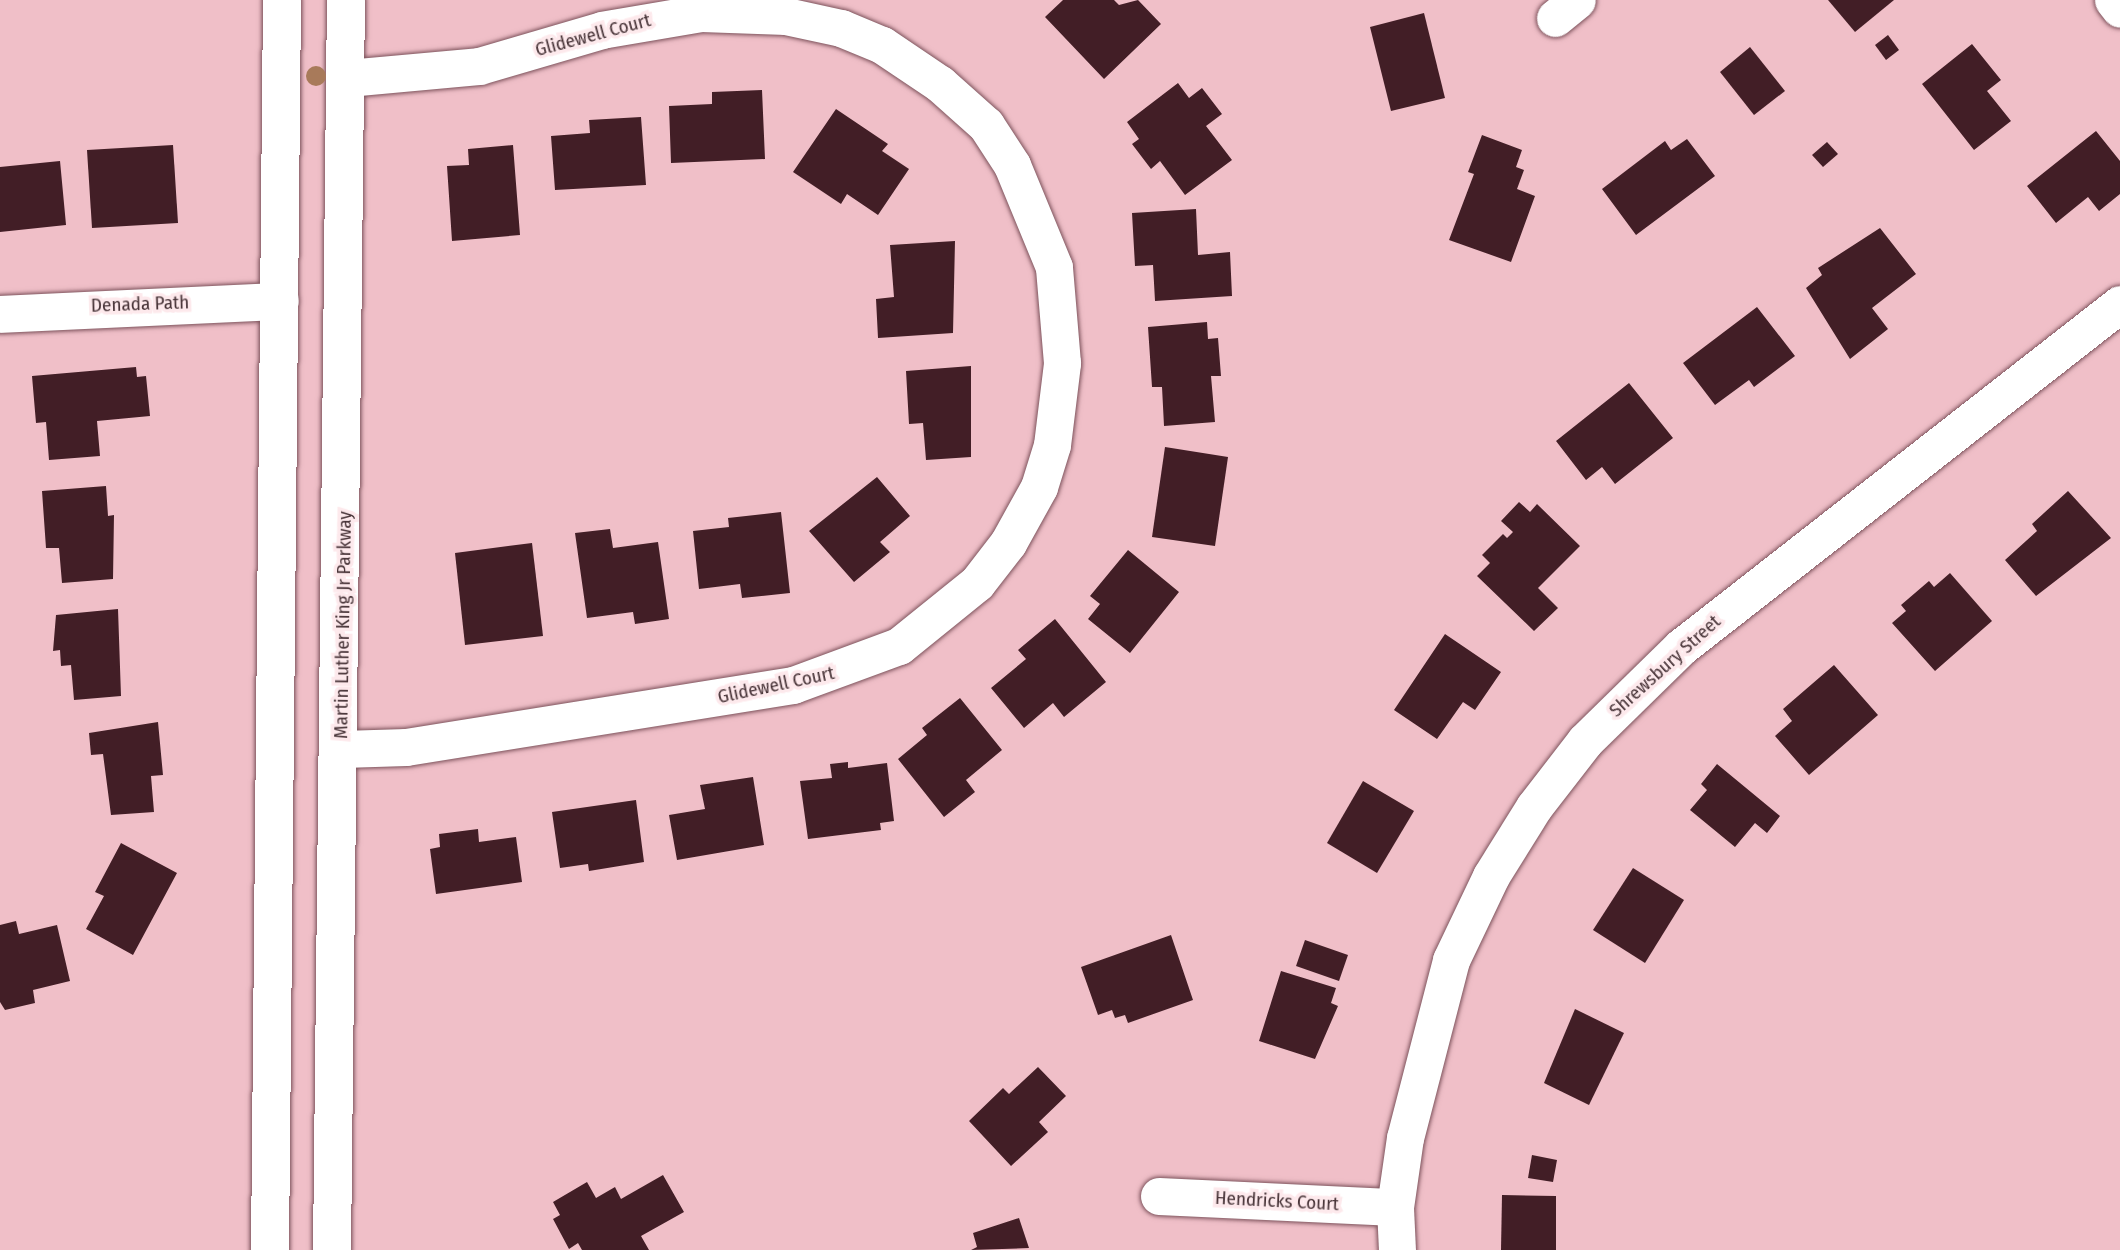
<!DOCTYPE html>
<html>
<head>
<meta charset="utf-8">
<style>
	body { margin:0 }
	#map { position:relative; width:2120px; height:1250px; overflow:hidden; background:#f0bfc8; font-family:"Fira Sans Condensed",sans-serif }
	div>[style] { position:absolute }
	.building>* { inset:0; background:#421e26 }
	.roads { filter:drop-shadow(0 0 2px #7d535c) drop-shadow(0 0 2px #7d535c) }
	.minor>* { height:37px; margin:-18.5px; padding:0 18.5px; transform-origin:18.5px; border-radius:18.5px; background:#fff }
	.primary>* { height:38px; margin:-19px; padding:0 19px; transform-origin:19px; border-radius:19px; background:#fff }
	.trees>* { width:20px; height:20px; margin:-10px; border-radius:50%; background:#a87a5a }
	span { translate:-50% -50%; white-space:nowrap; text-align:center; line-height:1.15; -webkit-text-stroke:7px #fde9ec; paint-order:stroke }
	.street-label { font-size:19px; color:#473337 }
</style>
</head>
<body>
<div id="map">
	<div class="building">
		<div style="clip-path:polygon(1063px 0,1114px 0,1119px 5px,1138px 0,1161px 24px,1104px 79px,1045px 17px)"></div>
		<div style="clip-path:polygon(1828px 0,1894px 0,1855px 32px)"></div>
		<div style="clip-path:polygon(1424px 13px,1445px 98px,1391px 111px,1370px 27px)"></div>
		<div style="clip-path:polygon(1888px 35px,1899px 50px,1886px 60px,1875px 45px)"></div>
		<div style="clip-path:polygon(1972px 44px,2001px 80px,1987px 91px,2011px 121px,1974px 150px,1922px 84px)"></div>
		<div style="clip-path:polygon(1750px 47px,1785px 91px,1754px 115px,1720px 72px)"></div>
		<div style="clip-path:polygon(1178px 83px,1189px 98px,1202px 88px,1222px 114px,1206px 126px,1232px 160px,1185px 195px,1160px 161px,1151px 169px,1132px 144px,1139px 139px,1127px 122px)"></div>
		<div style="clip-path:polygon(762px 90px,765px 159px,671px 163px,669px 106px,712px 104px,712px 92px)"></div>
		<div style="clip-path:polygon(836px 109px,888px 144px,882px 151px,909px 169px,878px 215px,847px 194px,841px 204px,793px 172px)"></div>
		<div style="clip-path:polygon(641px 117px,646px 185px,555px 190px,551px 136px,590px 133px,589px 120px)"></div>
		<div style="clip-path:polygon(2096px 131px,2120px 161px,2120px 194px,2099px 211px,2088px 197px,2056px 223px,2027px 186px)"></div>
		<div style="clip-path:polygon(1482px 135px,1522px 150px,1516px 167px,1524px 170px,1517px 189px,1535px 196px,1511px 262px,1449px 240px,1474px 174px,1468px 172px)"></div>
		<div style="clip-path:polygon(1687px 139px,1715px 176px,1636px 235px,1602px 189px,1665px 141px,1671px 150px)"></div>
		<div style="clip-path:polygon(1827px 142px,1838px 154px,1823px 167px,1812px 155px)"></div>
		<div style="clip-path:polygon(173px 145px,178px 223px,92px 228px,87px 150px)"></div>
		<div style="clip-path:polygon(513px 145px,520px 235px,452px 241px,447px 166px,469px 165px,468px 149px)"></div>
		<div style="clip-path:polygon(60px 161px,66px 225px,0 232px,0 167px)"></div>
		<div style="clip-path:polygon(1196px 209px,1198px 255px,1230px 252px,1232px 296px,1155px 301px,1153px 265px,1135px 266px,1132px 213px)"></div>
		<div style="clip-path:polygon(1880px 228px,1916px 274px,1872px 308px,1888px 329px,1850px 359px,1806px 288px,1822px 275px,1818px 268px)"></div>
		<div style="clip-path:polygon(955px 241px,953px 333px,878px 338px,876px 299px,894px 297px,890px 245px)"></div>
		<div style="clip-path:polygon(1757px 307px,1795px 356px,1754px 387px,1749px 380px,1715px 405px,1683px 363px)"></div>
		<div style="clip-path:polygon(1207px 322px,1208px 339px,1218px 338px,1221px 376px,1211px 376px,1215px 422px,1164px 426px,1162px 387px,1152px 387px,1148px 327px)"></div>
		<div style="clip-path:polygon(971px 366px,971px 457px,926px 460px,923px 423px,909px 424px,906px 371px)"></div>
		<div style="clip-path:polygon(136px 367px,137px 377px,146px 376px,150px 416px,97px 421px,100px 456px,49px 460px,46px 422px,36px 423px,32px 376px)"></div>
		<div style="clip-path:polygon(1629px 383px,1673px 438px,1615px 484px,1602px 467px,1586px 480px,1556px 441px)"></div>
		<div style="clip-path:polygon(1165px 447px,1228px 457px,1215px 546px,1152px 537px)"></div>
		<div style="clip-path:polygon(877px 477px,910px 516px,880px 542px,890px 552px,854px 582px,809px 531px)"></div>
		<div style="clip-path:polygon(106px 486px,108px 516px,114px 515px,113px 579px,62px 583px,59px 548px,46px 548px,42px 491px)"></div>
		<div style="clip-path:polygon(2068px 491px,2111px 538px,2036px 596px,2005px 560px,2037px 531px,2032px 524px)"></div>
		<div style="clip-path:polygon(1519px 502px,1530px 512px,1537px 504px,1580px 546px,1538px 588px,1558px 608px,1534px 631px,1477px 576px,1490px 563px,1482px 555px,1503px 534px,1507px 538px,1513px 532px,1501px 521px)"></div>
		<div style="clip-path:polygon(781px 512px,790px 593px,742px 598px,740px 584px,699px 589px,693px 531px,729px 527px,728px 518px)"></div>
		<div style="clip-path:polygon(610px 529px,613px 548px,658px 542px,669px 619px,635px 624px,633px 612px,587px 618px,575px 533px)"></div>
		<div style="clip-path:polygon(532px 543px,543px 636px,465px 645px,455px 553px)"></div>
		<div style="clip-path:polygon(1128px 550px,1179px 592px,1130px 653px,1088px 619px,1100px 604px,1090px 596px)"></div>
		<div style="clip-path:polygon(1950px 573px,1992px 621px,1935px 671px,1892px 623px,1906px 611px,1901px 605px,1929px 581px,1934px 587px)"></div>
		<div style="clip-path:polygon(118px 609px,121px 696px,74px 700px,71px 665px,61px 666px,60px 650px,53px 651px,56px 615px)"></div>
		<div style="clip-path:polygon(1055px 619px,1106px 682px,1064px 717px,1053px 703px,1024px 728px,991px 688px,1026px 659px,1018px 650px)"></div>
		<div style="clip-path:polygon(1445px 634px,1501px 672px,1475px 710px,1463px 702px,1437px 739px,1394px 710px)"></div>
		<div style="clip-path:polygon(1834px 665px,1878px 715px,1809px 775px,1775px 736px,1792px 721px,1783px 709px)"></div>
		<div style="clip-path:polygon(960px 698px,1002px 750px,966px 780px,975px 792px,944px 817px,898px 759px,927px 735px,922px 728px)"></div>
		<div style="clip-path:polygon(158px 722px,163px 775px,151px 776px,154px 812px,111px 815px,103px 754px,91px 755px,89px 733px)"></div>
		<div style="clip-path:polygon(848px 762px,848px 768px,887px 763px,894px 821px,880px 823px,881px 830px,808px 839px,800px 781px,832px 778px,830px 764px)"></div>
		<div style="clip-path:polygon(1717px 764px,1780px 816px,1767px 833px,1755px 823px,1735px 847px,1690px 810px,1707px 790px,1701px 784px)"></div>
		<div style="clip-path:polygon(753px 777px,764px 845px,677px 860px,669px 815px,705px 809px,700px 785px)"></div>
		<div style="clip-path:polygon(1363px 781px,1414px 811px,1377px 873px,1327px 843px)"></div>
		<div style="clip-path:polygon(636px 800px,644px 862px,589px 871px,588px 864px,560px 868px,552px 812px)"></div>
		<div style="clip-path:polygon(478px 829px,479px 842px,516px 837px,522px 882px,436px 894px,430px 849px,440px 847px,439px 834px)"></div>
		<div style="clip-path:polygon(121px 843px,177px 873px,133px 955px,86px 929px,104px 896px,95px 892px)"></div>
		<div style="clip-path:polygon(1633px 868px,1684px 900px,1645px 963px,1593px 930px)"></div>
		<div style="clip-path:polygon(16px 921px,19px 934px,57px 925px,70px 981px,33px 990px,35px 1003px,5px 1010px,0 1002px,0 925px)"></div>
		<div style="clip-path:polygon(1171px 935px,1193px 1000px,1128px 1023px,1125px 1015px,1115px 1018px,1112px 1010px,1098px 1015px,1081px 967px)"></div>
		<div style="clip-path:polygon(1305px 940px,1348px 955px,1339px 981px,1296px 966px)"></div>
		<div style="clip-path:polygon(1281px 971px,1336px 988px,1331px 1003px,1338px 1006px,1315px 1059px,1259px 1041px)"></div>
		<div style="clip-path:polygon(1575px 1009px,1624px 1033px,1589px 1105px,1544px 1083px)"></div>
		<div style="clip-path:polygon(1038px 1067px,1066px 1096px,1039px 1122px,1048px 1132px,1011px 1166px,969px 1121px,1003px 1088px,1009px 1094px)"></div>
		<div style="clip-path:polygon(1532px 1155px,1557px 1160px,1553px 1182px,1528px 1178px)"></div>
		<div style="clip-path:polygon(663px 1175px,684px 1212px,641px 1236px,649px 1250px,582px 1250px,578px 1243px,569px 1249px,553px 1219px,560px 1215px,553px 1202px,587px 1182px,596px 1198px,615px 1187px,621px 1199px)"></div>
		<div style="clip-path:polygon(1502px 1195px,1556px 1196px,1556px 1250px,1501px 1250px)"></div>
		<div style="clip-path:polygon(1019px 1218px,1029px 1248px,971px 1250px,977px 1247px,973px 1233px)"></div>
	</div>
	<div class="roads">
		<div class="minor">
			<div style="left:2113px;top:0;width:11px;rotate:52deg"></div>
			<div style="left:1555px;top:18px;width:28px;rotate:-39deg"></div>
			<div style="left:0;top:314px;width:280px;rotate:-2.7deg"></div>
			<div style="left:342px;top:749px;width:64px;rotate:-1.8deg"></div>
			<div style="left:406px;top:747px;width:392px;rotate:-9.1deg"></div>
			<div style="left:793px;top:685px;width:113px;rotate:-20.2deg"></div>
			<div style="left:899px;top:646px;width:100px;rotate:-38.9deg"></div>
			<div style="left:977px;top:583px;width:51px;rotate:-52.2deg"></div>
			<div style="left:1008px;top:543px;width:64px;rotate:-61deg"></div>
			<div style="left:1039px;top:487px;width:44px;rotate:-72.8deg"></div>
			<div style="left:1052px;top:445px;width:83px;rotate:-83deg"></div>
			<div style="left:1062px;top:363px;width:96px;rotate:-94.8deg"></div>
			<div style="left:1054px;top:267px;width:110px;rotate:-112.4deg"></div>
			<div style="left:1012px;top:165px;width:48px;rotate:-123deg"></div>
			<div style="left:986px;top:125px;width:62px;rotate:-138.3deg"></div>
			<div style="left:940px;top:84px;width:70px;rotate:-146.1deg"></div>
			<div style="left:882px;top:45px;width:44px;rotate:-157.5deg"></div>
			<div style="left:841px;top:28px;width:56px;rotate:-167.7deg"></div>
			<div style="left:786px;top:16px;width:85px;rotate:-178deg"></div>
			<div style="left:701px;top:13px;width:100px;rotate:170.3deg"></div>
			<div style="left:602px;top:30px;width:128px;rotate:163.7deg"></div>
			<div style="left:479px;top:66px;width:133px;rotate:174.8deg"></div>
			<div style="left:1159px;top:1196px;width:236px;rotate:2.7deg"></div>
			<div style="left:1397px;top:1250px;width:43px;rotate:-92.7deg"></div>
			<div style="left:1395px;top:1207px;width:70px;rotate:-81.8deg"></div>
			<div style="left:1405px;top:1138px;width:184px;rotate:-75.5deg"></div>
			<div style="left:1451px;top:960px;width:93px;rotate:-64.5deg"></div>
			<div style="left:1491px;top:876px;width:81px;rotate:-58.1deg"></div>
			<div style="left:1534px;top:807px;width:83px;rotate:-52.3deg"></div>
			<div style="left:1585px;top:741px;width:134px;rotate:-44.4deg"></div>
			<div style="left:1681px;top:647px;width:557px;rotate:-38deg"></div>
		</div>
		<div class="primary">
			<div style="left:270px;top:1250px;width:1250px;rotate:-89.45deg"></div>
			<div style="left:332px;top:1250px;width:1250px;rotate:-89.36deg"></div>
		</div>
	</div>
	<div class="trees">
		<div style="left:316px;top:76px"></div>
	</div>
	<div class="street-label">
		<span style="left:593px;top:35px;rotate:-15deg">Glidewell Court</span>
		<span style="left:140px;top:304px;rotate:-2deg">Denada Path</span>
		<span style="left:343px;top:625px;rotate:-89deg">Martin Luther King Jr Parkway</span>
		<span style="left:1665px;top:666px;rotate:-42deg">Shrewsbury Street</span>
		<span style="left:776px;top:685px;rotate:-12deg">Glidewell Court</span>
		<span style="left:1277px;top:1201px;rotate:3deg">Hendricks Court</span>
	</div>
</div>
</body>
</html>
